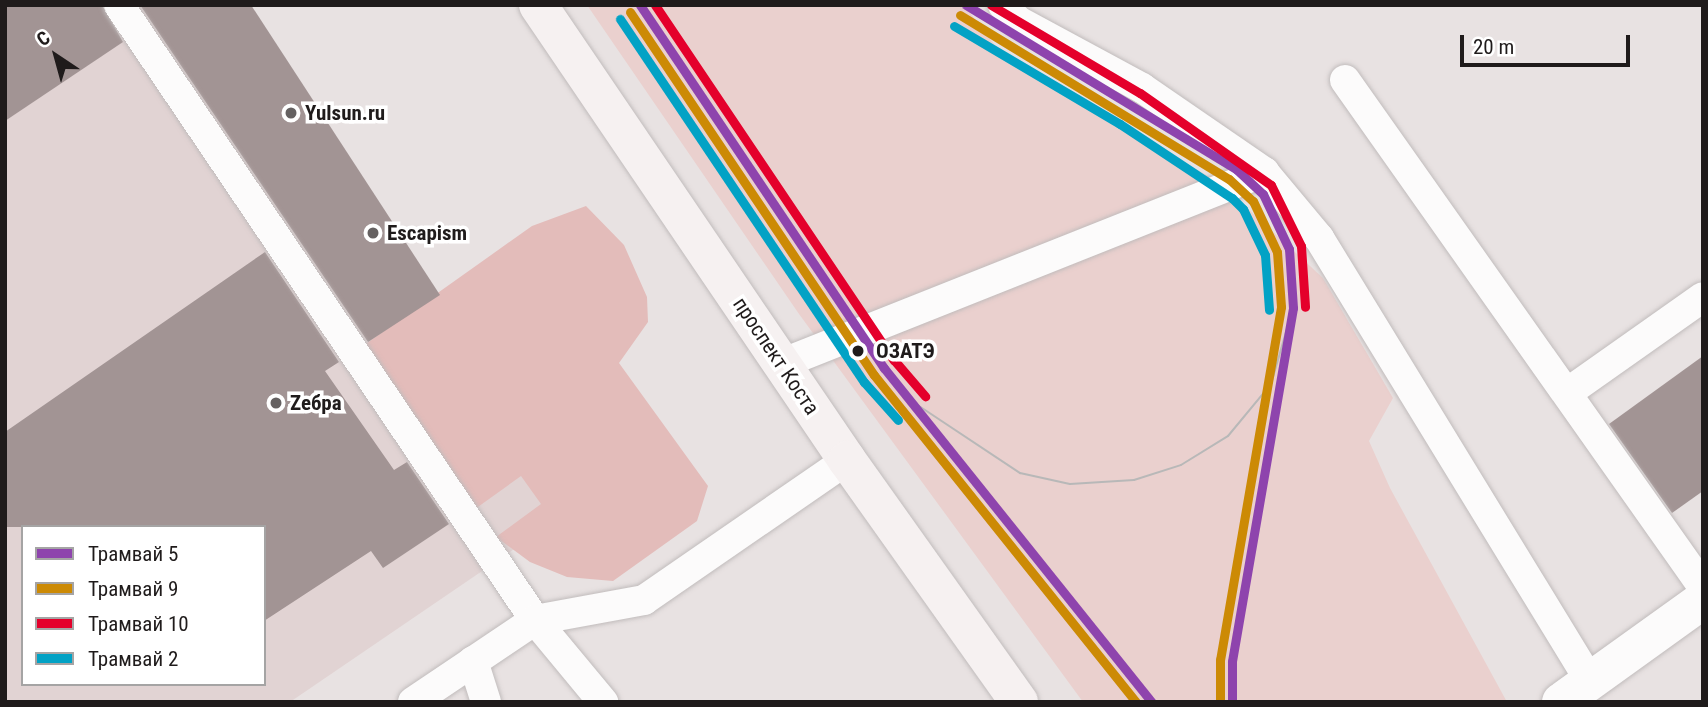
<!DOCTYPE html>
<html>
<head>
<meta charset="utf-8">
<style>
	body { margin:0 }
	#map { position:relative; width:1708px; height:707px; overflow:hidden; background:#e8e2e2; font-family:"Roboto Condensed",sans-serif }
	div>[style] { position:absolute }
	.built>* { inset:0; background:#e1d3d3 }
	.green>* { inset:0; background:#ead0ce }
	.forest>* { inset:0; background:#e3bcba }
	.building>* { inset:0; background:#a29494 }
	.roads { filter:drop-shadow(0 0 2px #c1bcbc) drop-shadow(0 0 2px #c1bcbc) }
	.lane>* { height:30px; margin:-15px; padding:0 15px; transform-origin:15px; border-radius:15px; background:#fcfbfb }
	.street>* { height:38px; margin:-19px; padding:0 19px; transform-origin:19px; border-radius:19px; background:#fcfbfb }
	.primary>* { height:38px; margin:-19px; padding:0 19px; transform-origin:19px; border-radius:19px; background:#f6f1f1 }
	.tram>* { height:2px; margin:-1px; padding:0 1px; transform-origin:1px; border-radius:1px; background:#b8b8b8 }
	.tram-1>* { height:9px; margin:-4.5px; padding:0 4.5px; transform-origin:4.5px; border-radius:4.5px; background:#8e44ad }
	.tram-2>* { height:9px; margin:-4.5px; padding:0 4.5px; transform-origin:4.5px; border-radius:4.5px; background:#cc8a05 }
	.tram-3>* { height:9px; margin:-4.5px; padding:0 4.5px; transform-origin:4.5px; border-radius:4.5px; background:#e4002b }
	.tram-4>* { height:9px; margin:-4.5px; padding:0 4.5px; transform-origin:4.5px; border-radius:4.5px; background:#02a2c5 }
	.dots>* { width:19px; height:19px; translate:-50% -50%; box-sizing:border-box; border:4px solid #fff; border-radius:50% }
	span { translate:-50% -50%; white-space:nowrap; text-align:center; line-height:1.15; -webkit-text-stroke:7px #fff; paint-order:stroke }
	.poi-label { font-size:21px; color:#1f1b1b; font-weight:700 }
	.left { translate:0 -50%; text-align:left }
	.stop-label { font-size:21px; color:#1f1b1b; font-weight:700 }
	.street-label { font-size:21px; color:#1f1b1b }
	.frame { position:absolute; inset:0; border:7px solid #1f1b1b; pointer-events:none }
	.legend { position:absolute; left:21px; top:525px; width:245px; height:161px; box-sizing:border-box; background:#fff; border:2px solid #a5a4a4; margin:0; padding:9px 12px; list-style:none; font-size:21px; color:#1f1b1b }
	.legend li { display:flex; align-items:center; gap:14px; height:35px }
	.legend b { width:35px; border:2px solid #a5a4a4 }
	.north { position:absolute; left:21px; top:21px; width:70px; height:70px; -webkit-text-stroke:5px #fff; paint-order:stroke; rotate:324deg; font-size:19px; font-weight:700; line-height:28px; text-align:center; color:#1f1b1b }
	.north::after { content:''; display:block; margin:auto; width:24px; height:32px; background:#1f1b1b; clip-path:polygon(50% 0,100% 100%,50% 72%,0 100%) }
	.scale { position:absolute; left:1460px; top:35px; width:170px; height:32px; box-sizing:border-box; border:4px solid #1f1b1b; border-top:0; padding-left:9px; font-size:21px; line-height:24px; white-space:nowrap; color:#1f1b1b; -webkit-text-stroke:5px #fff; paint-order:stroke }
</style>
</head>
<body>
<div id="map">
	<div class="built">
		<div style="clip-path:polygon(evenodd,5px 5px,228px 5px,576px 507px,290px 702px,5px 702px,5px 5px,23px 527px,264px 527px,264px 684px,23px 684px,23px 527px)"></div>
	</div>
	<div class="green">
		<div style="clip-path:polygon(587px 5px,964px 5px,1004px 57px,1220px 183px,1323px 278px,1393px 398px,1369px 441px,1390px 488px,1507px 702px,1083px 702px,799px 314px)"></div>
	</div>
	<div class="forest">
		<div style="clip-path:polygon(586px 206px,624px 245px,647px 297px,648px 322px,619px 363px,708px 486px,697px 521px,613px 581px,567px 577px,530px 562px,496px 537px,541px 504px,521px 476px,475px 509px,363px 346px,532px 226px)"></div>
	</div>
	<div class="building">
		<div style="clip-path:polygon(5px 5px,102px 5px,123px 42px,5px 121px)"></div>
		<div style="clip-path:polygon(140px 5px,251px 5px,440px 295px,368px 342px)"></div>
		<div style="clip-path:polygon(265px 252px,339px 362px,325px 371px,394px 470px,407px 462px,449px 524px,383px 568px,371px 551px,264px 621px,264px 527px,5px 527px,5px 432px)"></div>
		<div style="clip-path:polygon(1703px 356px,1703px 491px,1672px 513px,1609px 424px)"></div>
	</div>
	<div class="roads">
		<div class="lane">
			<div style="left:119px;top:5px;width:742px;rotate:55.92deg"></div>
			<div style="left:535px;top:620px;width:107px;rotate:50.3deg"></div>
			<div style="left:1003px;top:5px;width:22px;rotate:47deg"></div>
			<div style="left:1018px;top:21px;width:141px;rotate:28.4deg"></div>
			<div style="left:1142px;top:88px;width:148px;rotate:34.5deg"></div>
			<div style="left:1264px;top:172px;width:86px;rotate:50.2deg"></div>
			<div style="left:1319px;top:238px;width:519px;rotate:58.54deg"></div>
			<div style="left:1345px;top:80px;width:621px;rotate:54.77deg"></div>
			<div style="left:781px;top:364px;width:520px;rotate:-21.68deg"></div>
			<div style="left:1567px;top:393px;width:166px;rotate:-35.2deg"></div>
			<div style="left:473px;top:661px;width:43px;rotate:72.4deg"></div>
			<div style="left:413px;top:702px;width:147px;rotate:-33.9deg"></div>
			<div style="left:535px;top:620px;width:111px;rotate:-10.4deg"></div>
			<div style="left:644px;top:600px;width:247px;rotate:-34.6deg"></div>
		</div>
		<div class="street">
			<div style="left:1561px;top:702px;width:175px;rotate:-35.7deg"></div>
		</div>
		<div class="primary">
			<div style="left:538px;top:5px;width:550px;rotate:55.82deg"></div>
			<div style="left:847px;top:460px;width:297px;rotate:54.6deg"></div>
		</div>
	</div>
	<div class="tram">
		<div style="left:916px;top:404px;width:125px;rotate:33.6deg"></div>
		<div style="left:1020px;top:473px;width:51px;rotate:12.4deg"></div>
		<div style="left:1070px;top:484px;width:64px;rotate:-3.6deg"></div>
		<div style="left:1134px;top:480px;width:49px;rotate:-17.7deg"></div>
		<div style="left:1181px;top:465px;width:55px;rotate:-31.7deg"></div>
		<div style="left:1228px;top:436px;width:67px;rotate:-50.4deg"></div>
		<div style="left:1271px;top:384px;width:79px;rotate:-73.9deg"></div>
	</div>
	<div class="tram-1">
		<div style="left:640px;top:5px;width:437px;rotate:56.1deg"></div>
		<div style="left:884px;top:368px;width:428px;rotate:51.3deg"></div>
		<div style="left:966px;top:5px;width:316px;rotate:31.3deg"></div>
		<div style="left:1236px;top:169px;width:37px;rotate:43deg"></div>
		<div style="left:1263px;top:194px;width:61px;rotate:64.7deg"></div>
		<div style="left:1289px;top:249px;width:59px;rotate:86.1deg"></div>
		<div style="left:1293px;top:308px;width:359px;rotate:99.8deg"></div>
		<div style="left:1232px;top:662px;width:40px;rotate:90deg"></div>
	</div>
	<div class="tram-2">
		<div style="left:630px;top:12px;width:437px;rotate:56.1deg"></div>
		<div style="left:874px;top:375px;width:419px;rotate:51.3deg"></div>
		<div style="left:960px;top:15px;width:315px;rotate:31.4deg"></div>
		<div style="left:1229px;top:179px;width:33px;rotate:43deg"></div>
		<div style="left:1253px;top:201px;width:56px;rotate:64.8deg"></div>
		<div style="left:1277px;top:252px;width:55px;rotate:85.8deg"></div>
		<div style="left:1281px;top:307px;width:358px;rotate:99.8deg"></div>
		<div style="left:1220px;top:660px;width:42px;rotate:90deg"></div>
	</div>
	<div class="tram-3">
		<div style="left:655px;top:5px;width:428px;rotate:56.1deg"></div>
		<div style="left:894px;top:360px;width:48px;rotate:49.3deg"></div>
		<div style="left:991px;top:5px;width:173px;rotate:30.6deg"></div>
		<div style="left:1140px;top:93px;width:160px;rotate:35.1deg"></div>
		<div style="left:1271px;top:185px;width:68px;rotate:63.8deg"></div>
		<div style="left:1301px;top:246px;width:61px;rotate:86.2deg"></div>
	</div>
	<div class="tram-4">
		<div style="left:620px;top:19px;width:437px;rotate:56.1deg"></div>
		<div style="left:864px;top:382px;width:51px;rotate:48.2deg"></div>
		<div style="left:954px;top:26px;width:193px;rotate:30.6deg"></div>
		<div style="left:1120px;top:124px;width:134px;rotate:33.5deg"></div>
		<div style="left:1232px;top:198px;width:16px;rotate:45deg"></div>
		<div style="left:1243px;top:209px;width:51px;rotate:64.4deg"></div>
		<div style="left:1265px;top:255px;width:55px;rotate:85.8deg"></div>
	</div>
	<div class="dots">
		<div style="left:291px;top:113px;background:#656161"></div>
		<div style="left:373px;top:233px;background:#656161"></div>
		<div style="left:858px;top:351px;background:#1f1b1b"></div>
		<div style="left:276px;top:403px;background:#656161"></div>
	</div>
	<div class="poi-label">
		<span class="left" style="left:305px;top:113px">Yulsun.ru</span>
		<span class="left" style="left:387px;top:233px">Escapism</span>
		<span class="left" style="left:290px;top:403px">Zeбра</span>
	</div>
	<div class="stop-label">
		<span class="left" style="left:876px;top:351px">ОЗАТЭ</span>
	</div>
	<div class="street-label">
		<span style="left:776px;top:356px;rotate:56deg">проспект Коста</span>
	</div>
	<div class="frame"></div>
	<ul class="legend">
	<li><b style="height:9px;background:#8e44ad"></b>Трамвай 5</li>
	<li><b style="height:9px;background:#cc8a05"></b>Трамвай 9</li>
	<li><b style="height:9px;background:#e4002b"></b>Трамвай 10</li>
	<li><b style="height:9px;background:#02a2c5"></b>Трамвай 2</li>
	</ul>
	<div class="north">С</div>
	<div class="scale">20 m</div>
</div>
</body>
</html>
